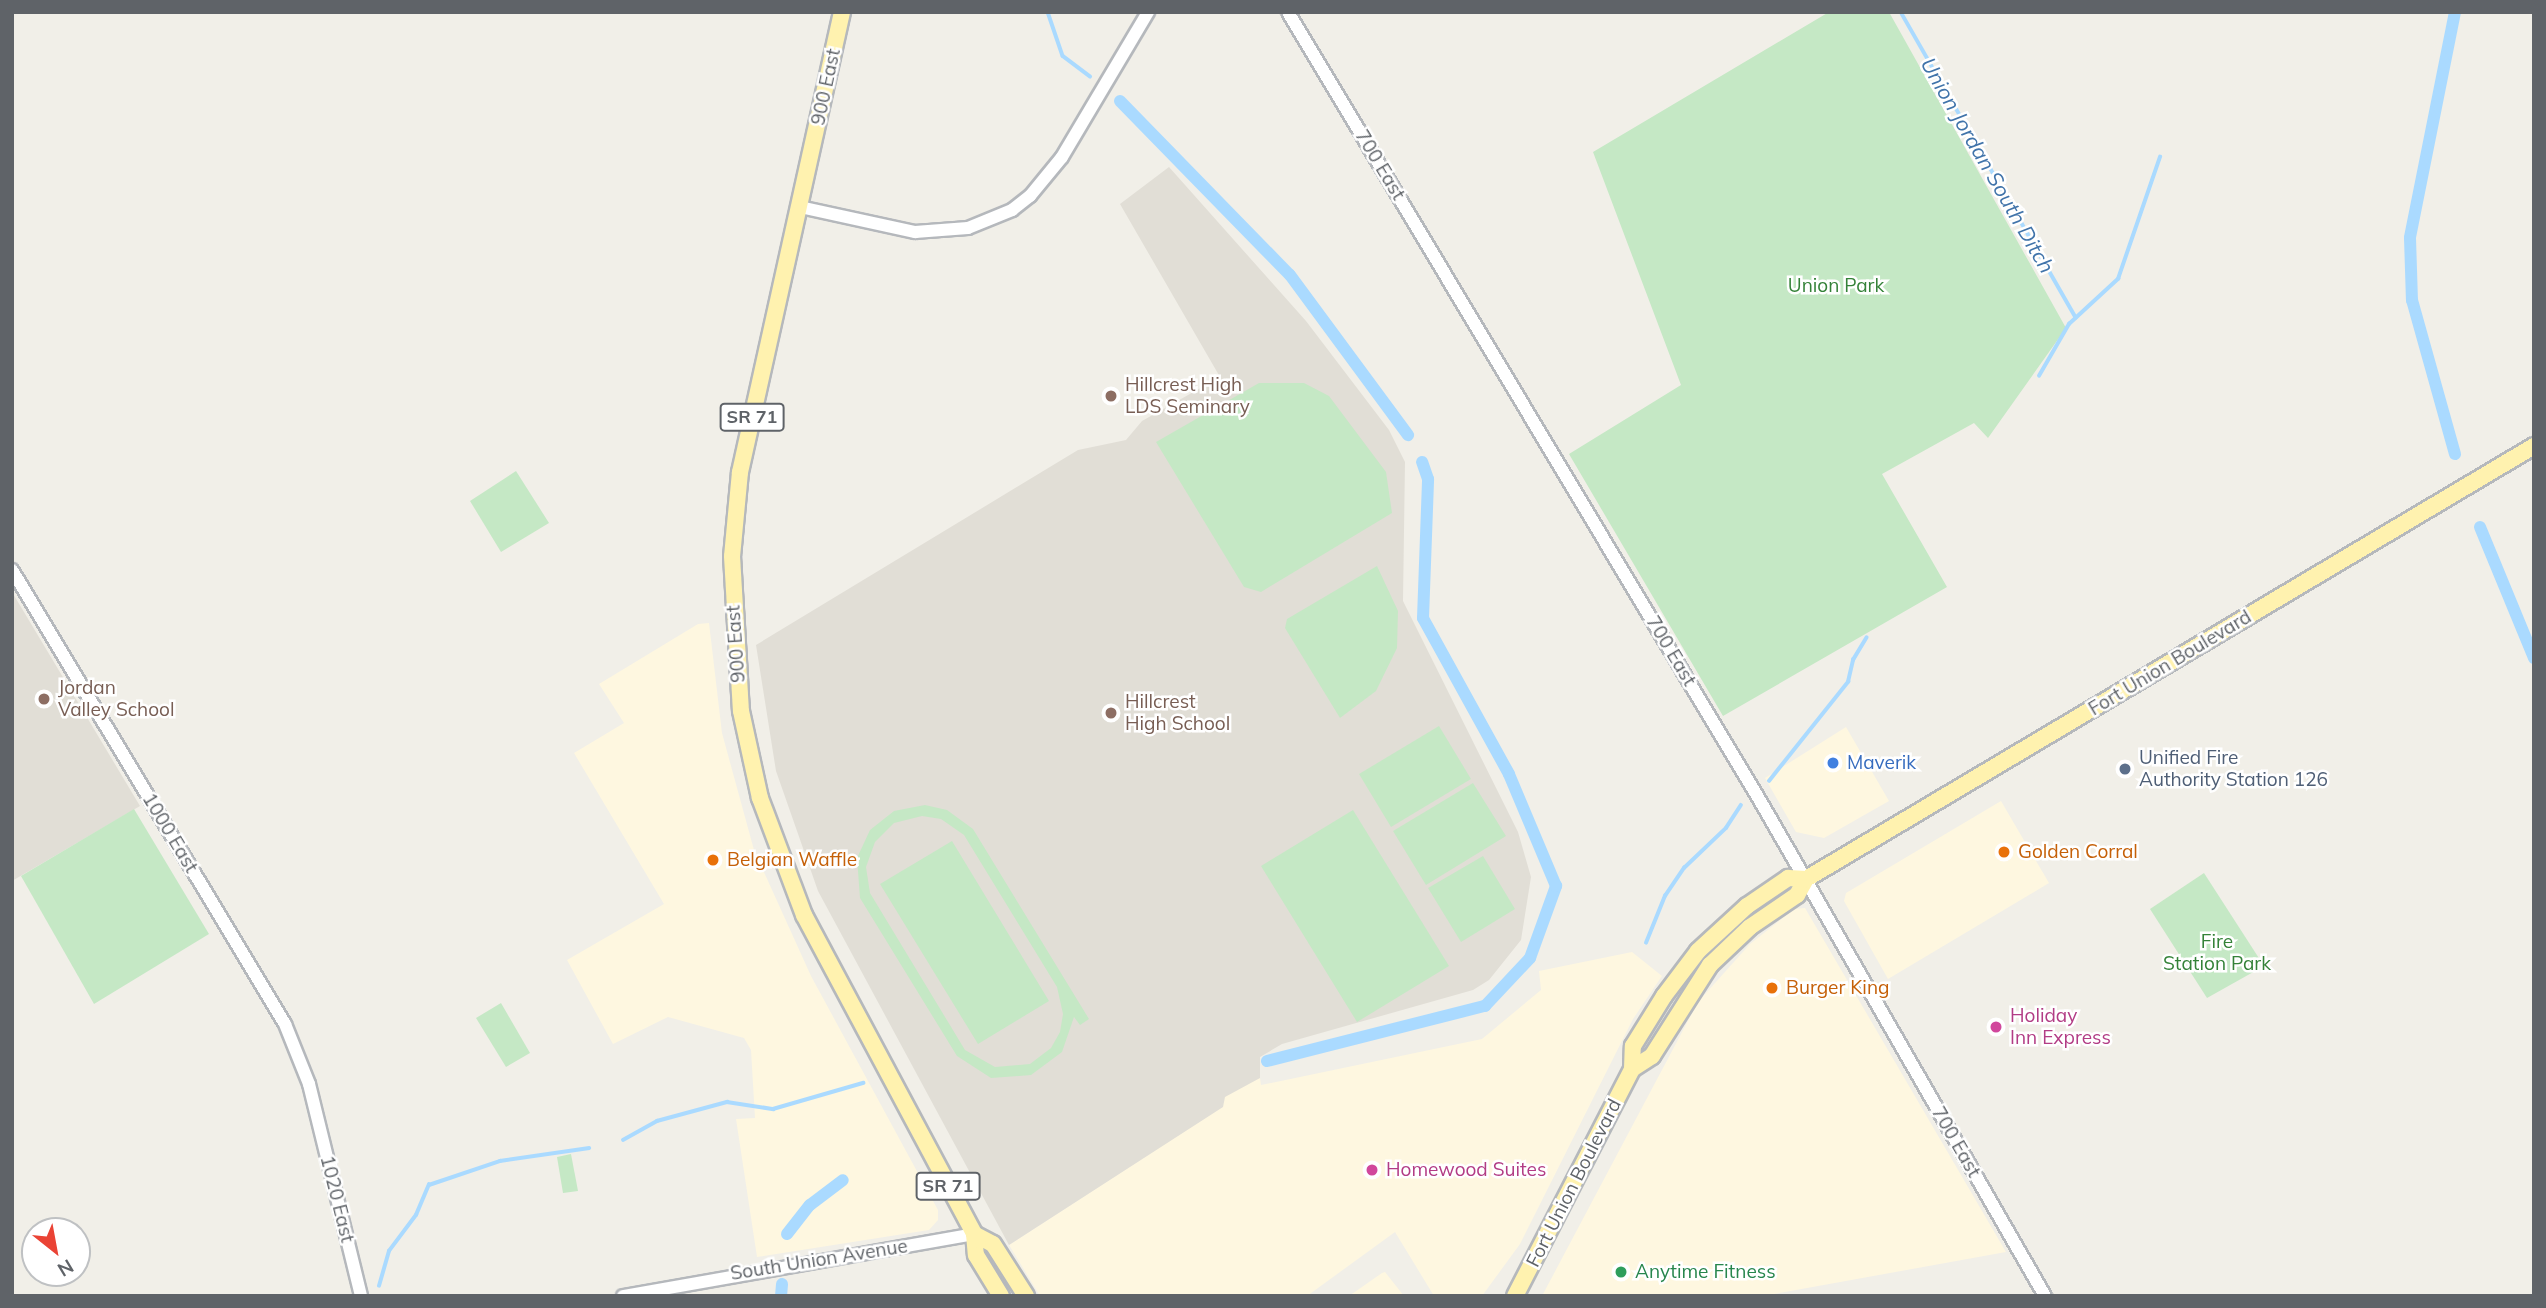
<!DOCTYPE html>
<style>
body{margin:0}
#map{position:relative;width:2546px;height:1308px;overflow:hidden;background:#f1efe8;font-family:Mulish,sans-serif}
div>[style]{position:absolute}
.commercial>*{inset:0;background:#fef7e0}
.education>*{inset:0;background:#e1ded6}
.green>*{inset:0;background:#c5e8c5}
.stream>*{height:3.5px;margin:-1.75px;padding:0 1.75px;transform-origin:1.75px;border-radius:1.75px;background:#aadaff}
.canal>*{height:12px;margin:-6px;padding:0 6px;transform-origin:6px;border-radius:6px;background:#aadaff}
.roads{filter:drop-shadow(2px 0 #b5b8bc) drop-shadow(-2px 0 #b5b8bc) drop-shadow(0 2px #b5b8bc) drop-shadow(0 -2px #b5b8bc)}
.tertiary>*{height:12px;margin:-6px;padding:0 6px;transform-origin:6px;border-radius:6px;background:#fff}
.primary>*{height:16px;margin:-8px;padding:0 8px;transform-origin:8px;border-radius:8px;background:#fff2af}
.dots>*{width:19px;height:19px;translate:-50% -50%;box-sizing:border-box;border:4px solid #fff;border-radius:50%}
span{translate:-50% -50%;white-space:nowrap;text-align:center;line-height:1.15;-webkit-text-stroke:5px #fff;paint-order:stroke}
.shield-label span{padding:2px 5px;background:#fff;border:2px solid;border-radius:5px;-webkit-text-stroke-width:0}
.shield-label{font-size:18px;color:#5f6368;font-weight:700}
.street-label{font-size:19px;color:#5f6368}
.park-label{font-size:19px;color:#348238}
.education-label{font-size:19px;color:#785e54}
.left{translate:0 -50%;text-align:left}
.service-label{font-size:19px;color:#4e5e75}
.shop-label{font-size:19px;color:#366cbe}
.food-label{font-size:19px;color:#c56008}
.hotel-label{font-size:19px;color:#b23c85}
.leisure-label{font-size:19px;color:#27864d}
.water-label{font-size:21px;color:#4174aa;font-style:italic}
.frame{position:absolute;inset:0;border:14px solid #5f6368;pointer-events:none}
.north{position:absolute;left:21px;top:1217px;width:70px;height:70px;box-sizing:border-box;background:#fff;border:2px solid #bfc1c3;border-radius:50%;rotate:149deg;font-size:19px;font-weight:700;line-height:28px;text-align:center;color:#5f6368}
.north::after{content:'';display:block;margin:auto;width:24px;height:32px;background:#ea4335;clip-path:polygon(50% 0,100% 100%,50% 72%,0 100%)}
</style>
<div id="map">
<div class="commercial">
<i style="clip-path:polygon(709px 623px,722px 733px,754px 850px,811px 976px,938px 1210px,938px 1220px,929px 1230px,757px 1257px,736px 1119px,755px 1118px,751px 1050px,744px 1038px,668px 1017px,613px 1044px,567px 960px,664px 904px,574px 753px,624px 723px,599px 684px,698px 624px)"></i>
<i style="clip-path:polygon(1846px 727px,1889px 801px,1824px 838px,1796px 832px,1765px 778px)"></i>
<i style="clip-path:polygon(2001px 801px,2049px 883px,1888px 979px,1844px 901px,1846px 893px)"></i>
<i style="clip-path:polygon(1805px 908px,2006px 1252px,1763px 1296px,1542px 1296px,1698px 1002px,1750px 944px,1794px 909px)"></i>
<i style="clip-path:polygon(1632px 952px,1662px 976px,1633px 1019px,1520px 1244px,1482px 1296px,1434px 1296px,1395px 1232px,1307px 1296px,1040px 1296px,1009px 1245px,1222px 1107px,1224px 1097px,1240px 1085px,1260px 1078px,1261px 1085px,1482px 1039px,1541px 990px,1539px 971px)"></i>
<i style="clip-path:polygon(1385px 1272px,1404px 1296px,1349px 1296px,1382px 1273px)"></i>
</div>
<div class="education">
<i style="clip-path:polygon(1169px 167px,1306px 321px,1389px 430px,1405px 462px,1403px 601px,1518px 832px,1531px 877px,1521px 940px,1489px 980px,1473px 990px,1282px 1044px,1260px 1057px,1260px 1078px,1225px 1097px,1223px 1107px,1009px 1245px,818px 891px,776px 771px,756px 645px,1078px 450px,1126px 440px,1142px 421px,1220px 377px,1120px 204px)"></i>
<i style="clip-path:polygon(12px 592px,140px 806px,12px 881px)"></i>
</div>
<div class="green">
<i style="clip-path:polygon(1829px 12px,1889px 12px,2066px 328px,1988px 438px,1974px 423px,1882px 474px,1947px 587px,1723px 716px,1569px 454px,1681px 385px,1593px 152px)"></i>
<i style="clip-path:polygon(1259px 383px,1304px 383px,1329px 396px,1386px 472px,1392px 513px,1261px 592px,1244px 587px,1156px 442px)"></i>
<i style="clip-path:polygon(516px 471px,549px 523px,501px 552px,470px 501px)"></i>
<i style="clip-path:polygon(1377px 566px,1398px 611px,1397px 648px,1376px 691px,1340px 718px,1285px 628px,1287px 619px)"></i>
<i style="clip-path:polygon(1439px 726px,1471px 779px,1391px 827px,1359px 774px)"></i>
<i style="clip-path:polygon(1473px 783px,1506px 836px,1426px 885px,1393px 831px)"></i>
<i style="clip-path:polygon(evenodd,925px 805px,947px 810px,973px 829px,1089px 1019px,1080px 1025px,1074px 1017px,1062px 1052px,1031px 1075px,991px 1078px,957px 1056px,860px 898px,857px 858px,870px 830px,894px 811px,925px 805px,922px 816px,941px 819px,964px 835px,1057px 987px,1063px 1014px,1060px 1032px,1051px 1048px,1030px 1064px,995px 1067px,965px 1050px,870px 893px,866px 867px,875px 842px,894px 823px,922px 816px)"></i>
<i style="clip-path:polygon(134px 809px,209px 934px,94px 1004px,21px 876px)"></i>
<i style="clip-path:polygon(1353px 810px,1449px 966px,1357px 1022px,1261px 866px)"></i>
<i style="clip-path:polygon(952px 841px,1049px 1001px,978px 1044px,880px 884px)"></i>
<i style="clip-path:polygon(1483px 856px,1515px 909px,1461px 942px,1428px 888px)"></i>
<i style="clip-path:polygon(2204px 873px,2264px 966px,2207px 998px,2150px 909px)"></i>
<i style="clip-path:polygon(501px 1003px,530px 1053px,506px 1067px,476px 1018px)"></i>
<i style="clip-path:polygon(571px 1154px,578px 1191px,563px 1193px,557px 1157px)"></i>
</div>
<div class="stream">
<i style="left:1048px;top:12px;width:46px;rotate:71.2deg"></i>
<i style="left:1063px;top:56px;width:34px;rotate:37deg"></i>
<i style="left:1901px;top:12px;width:352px;rotate:60.2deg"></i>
<i style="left:2039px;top:376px;width:60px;rotate:-60deg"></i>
<i style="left:2069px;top:324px;width:67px;rotate:-42.6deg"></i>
<i style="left:2118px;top:279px;width:129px;rotate:-71deg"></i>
<i style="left:1769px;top:781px;width:127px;rotate:-51.4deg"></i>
<i style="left:1848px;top:682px;width:23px;rotate:-77deg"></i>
<i style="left:1853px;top:660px;width:26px;rotate:-59deg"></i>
<i style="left:1646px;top:943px;width:51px;rotate:-68deg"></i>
<i style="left:1665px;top:896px;width:34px;rotate:-56deg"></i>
<i style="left:1684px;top:868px;width:58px;rotate:-43.6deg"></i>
<i style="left:1726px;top:828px;width:27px;rotate:-57deg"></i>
<i style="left:623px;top:1140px;width:39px;rotate:-29deg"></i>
<i style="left:657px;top:1121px;width:73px;rotate:-15.2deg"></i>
<i style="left:727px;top:1102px;width:47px;rotate:8.7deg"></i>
<i style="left:773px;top:1109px;width:94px;rotate:-16.1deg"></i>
<i style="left:379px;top:1286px;width:36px;rotate:-74deg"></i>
<i style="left:389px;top:1251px;width:45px;rotate:-53.1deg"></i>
<i style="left:416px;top:1215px;width:33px;rotate:-67deg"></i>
<i style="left:429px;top:1185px;width:75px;rotate:-18.7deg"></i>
<i style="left:500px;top:1161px;width:90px;rotate:-8.3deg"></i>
</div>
<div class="canal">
<i style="left:2455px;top:12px;width:230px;rotate:101.3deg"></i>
<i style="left:2410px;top:238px;width:62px;rotate:88.2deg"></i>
<i style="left:2412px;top:300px;width:160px;rotate:74.4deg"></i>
<i style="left:1120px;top:101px;width:243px;rotate:45.7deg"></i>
<i style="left:1290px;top:275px;width:199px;rotate:53.6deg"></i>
<i style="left:2480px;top:527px;width:142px;rotate:67.6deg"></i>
<i style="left:1267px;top:1061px;width:225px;rotate:-14.2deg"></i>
<i style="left:1485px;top:1006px;width:66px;rotate:-46.8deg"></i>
<i style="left:1530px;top:958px;width:77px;rotate:-70.1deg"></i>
<i style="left:1556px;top:886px;width:121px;rotate:-112.8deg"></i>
<i style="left:1509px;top:774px;width:178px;rotate:-118.9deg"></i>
<i style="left:1423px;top:618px;width:139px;rotate:-87.9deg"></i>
<i style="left:1428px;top:479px;width:18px;rotate:-109deg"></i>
<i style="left:787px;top:1234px;width:37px;rotate:-52deg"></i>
<i style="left:810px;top:1205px;width:41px;rotate:-37.1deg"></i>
<i style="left:781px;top:1296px;width:12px;rotate:-85deg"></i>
</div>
<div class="roads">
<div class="tertiary">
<i style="left:1288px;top:12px;width:923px;rotate:59.1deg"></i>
<i style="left:1762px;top:804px;width:568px;rotate:60.09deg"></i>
<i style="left:800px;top:207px;width:118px;rotate:12.3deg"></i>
<i style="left:915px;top:232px;width:53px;rotate:-4.3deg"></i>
<i style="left:968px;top:228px;width:48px;rotate:-22.2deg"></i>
<i style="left:1012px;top:210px;width:23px;rotate:-38deg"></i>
<i style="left:1030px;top:196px;width:50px;rotate:-50.6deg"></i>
<i style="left:1062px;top:157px;width:169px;rotate:-59.3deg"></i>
<i style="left:12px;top:570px;width:530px;rotate:58.98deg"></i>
<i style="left:285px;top:1024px;width:65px;rotate:68.2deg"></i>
<i style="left:309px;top:1084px;width:218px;rotate:76.2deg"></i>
<i style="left:623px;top:1296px;width:356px;rotate:-10deg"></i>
</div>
<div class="primary">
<i style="left:842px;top:12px;width:471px;rotate:102.5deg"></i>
<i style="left:740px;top:472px;width:84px;rotate:95.4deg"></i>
<i style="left:732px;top:556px;width:155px;rotate:86.7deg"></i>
<i style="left:741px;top:711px;width:89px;rotate:77.7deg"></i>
<i style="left:760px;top:798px;width:125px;rotate:69.4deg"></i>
<i style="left:804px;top:915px;width:361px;rotate:61.9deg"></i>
<i style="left:974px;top:1234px;width:21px;rotate:85deg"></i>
<i style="left:976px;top:1255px;width:48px;rotate:58.6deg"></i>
<i style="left:1632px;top:1069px;width:24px;rotate:-33deg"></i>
<i style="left:1652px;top:1056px;width:108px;rotate:-57.5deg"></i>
<i style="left:1710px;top:965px;width:55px;rotate:-43.5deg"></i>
<i style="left:1750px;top:927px;width:57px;rotate:-34.2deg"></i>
<i style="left:1797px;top:895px;width:18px;rotate:-61deg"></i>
<i style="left:1806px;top:879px;width:847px;rotate:-30.74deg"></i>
<i style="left:974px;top:1234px;width:21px;rotate:28deg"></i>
<i style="left:993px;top:1244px;width:62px;rotate:57.6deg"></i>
<i style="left:1515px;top:1296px;width:255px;rotate:-62.7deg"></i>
<i style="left:1632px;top:1069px;width:23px;rotate:-88deg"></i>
<i style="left:1633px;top:1046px;width:59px;rotate:-58.2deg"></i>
<i style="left:1664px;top:996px;width:56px;rotate:-52.9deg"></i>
<i style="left:1698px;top:951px;width:67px;rotate:-42.6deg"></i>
<i style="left:1747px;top:906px;width:50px;rotate:-34.3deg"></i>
<i style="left:1788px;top:878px;width:18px;rotate:3deg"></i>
</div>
</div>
<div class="dots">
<i style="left:1111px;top:396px;background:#8d6e63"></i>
<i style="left:44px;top:699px;background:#8d6e63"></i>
<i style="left:1111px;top:713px;background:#8d6e63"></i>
<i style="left:1833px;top:763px;background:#3f7fe0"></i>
<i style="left:2125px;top:769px;background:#5c6f8a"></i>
<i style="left:2004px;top:852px;background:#e8710a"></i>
<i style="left:713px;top:860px;background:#e8710a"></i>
<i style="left:1772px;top:988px;background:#e8710a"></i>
<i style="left:1996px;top:1027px;background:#d1479c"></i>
<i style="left:1372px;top:1170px;background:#d1479c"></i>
<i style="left:1621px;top:1272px;background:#2e9e5b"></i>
</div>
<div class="shield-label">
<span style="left:752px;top:417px">SR 71</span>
<span style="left:948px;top:1186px">SR 71</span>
</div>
<div class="street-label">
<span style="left:826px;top:87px;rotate:-78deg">900 East</span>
<span style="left:1380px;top:165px;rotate:59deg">700 East</span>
<span style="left:736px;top:644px;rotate:-94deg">900 East</span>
<span style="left:1671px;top:651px;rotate:59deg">700 East</span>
<span style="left:2170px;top:663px;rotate:-31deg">Fort Union Boulevard</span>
<span style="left:170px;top:833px;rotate:59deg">1000 East</span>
<span style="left:1956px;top:1142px;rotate:60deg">700 East</span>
<span style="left:1574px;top:1183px;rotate:-63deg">Fort Union Boulevard</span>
<span style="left:337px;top:1199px;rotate:76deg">1020 East</span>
<span style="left:819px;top:1260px;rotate:-9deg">South Union Avenue</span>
</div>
<div class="park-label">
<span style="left:1836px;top:286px">Union Park</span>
<span style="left:2217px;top:953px">Fire<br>Station Park</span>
</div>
<div class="education-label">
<span class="left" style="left:1125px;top:396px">Hillcrest High<br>LDS Seminary</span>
<span class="left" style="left:58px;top:699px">Jordan<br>Valley School</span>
<span class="left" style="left:1125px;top:713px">Hillcrest<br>High School</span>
</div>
<div class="service-label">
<span class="left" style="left:2139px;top:769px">Unified Fire<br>Authority Station 126</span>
</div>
<div class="shop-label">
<span class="left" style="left:1847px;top:763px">Maverik</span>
</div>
<div class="food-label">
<span class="left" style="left:2018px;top:852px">Golden Corral</span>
<span class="left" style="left:727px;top:860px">Belgian Waffle</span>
<span class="left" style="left:1786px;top:988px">Burger King</span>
</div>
<div class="hotel-label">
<span class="left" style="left:2010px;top:1027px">Holiday<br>Inn Express</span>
<span class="left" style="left:1386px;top:1170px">Homewood Suites</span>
</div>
<div class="leisure-label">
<span class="left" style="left:1635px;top:1272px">Anytime Fitness</span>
</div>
<div class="water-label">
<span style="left:1988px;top:165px;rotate:60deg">Union Jordan South Ditch</span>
</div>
<div class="frame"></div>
<div class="north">N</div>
</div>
